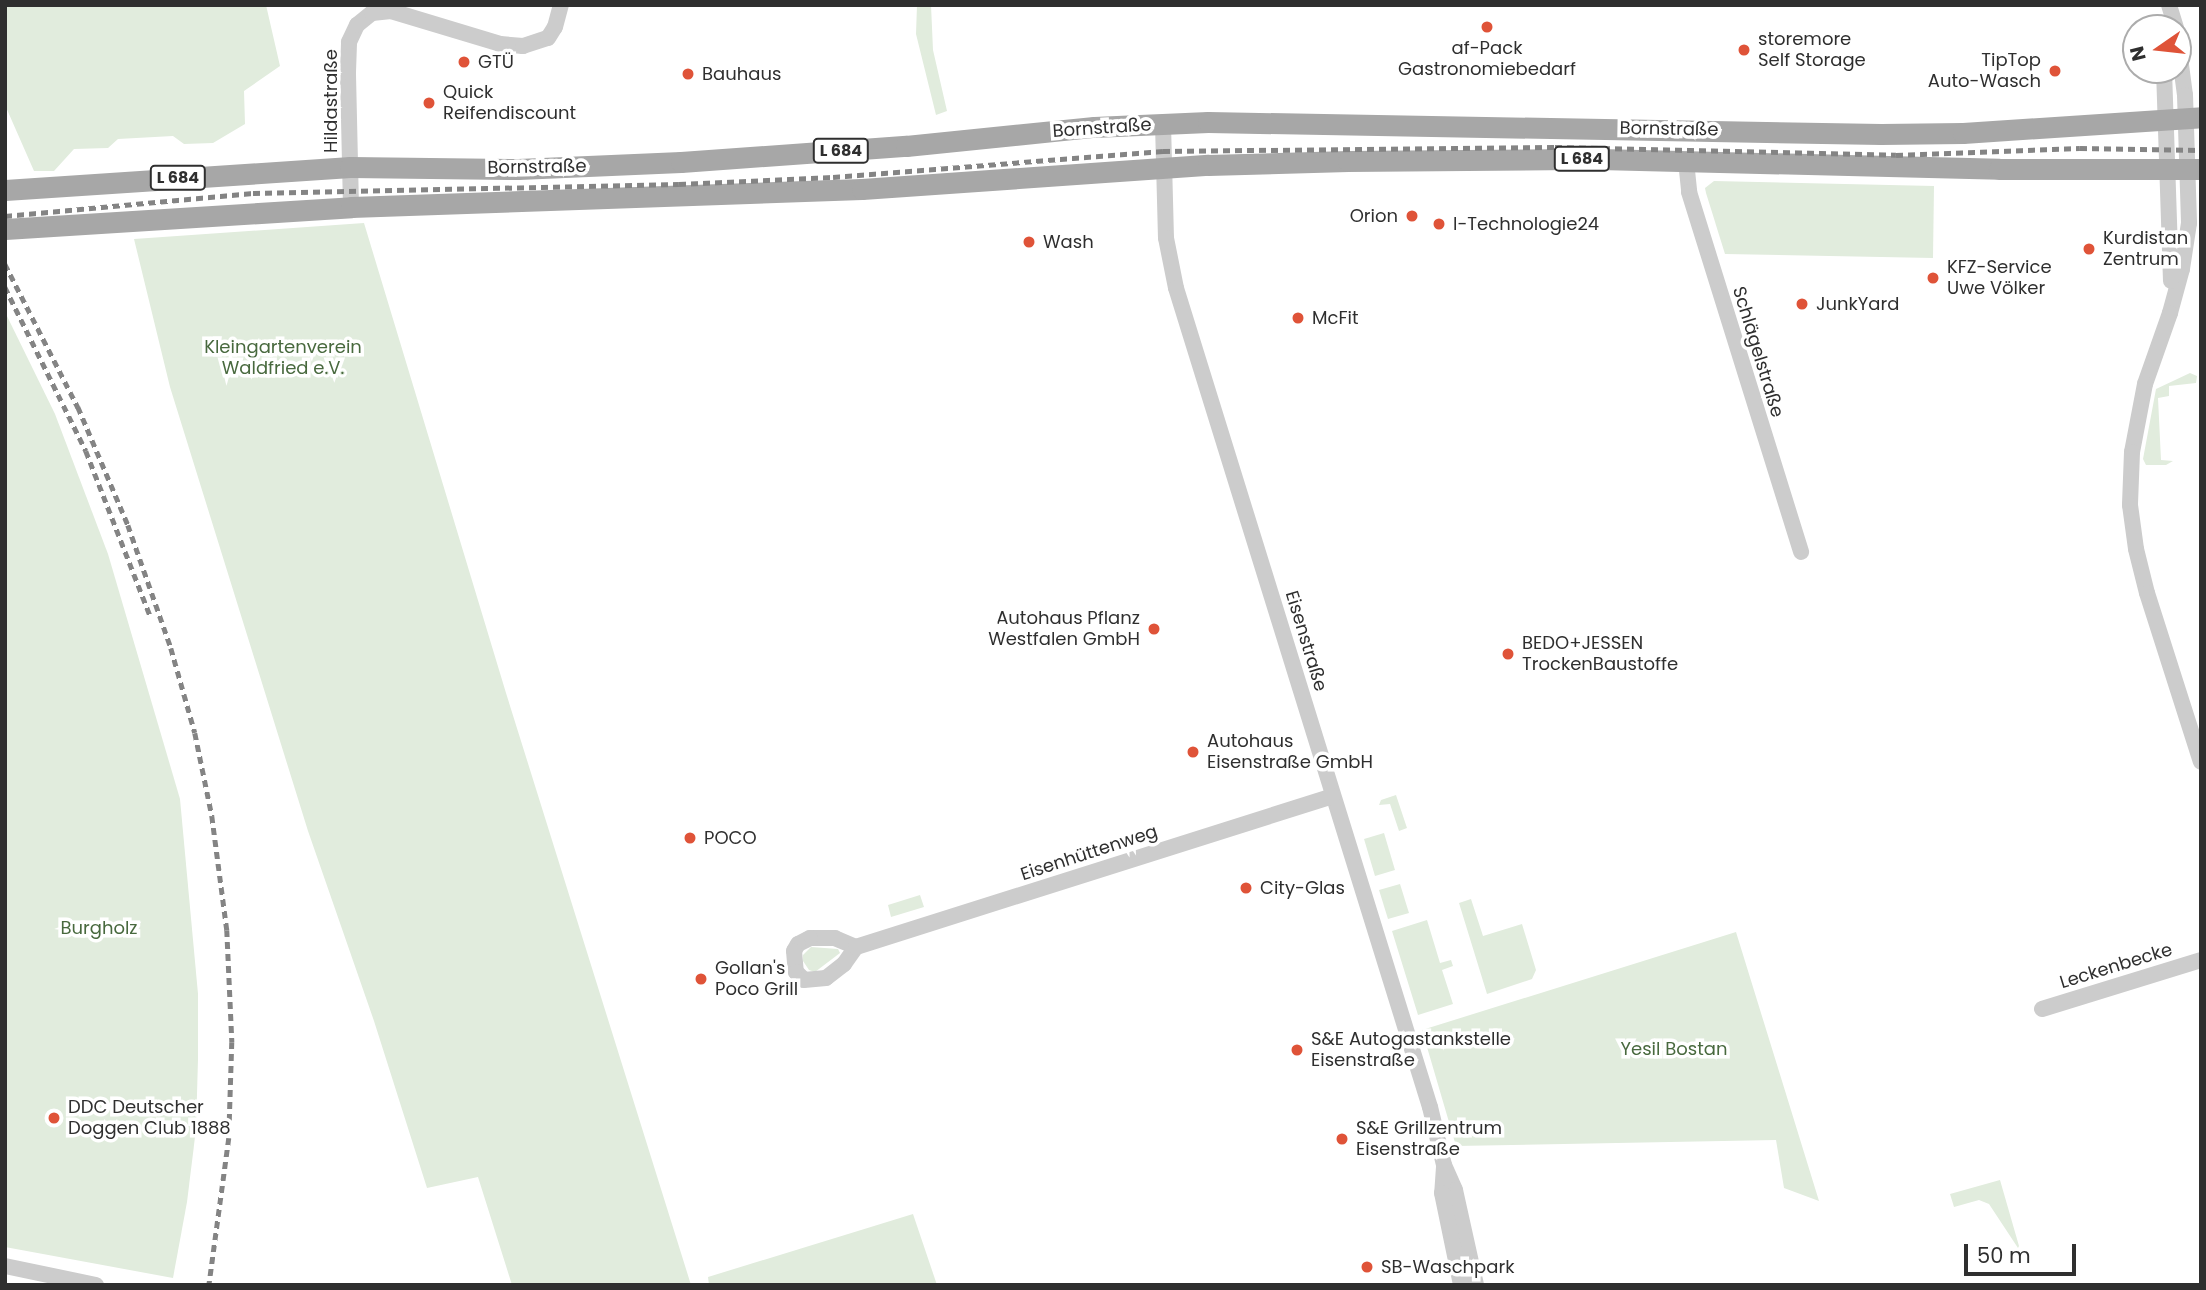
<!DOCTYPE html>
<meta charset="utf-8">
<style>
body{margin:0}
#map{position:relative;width:2206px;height:1290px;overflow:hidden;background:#fff;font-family:Poppins,sans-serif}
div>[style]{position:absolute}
.green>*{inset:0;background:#e1ecdd}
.minor>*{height:16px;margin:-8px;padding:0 8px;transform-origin:8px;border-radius:8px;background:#ccc}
.major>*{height:21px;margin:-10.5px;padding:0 10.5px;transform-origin:10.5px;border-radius:10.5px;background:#a7a7a7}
.rail>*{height:4.5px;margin-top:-2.25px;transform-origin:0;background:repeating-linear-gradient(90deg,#848484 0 7px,transparent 0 12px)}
.dots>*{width:19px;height:19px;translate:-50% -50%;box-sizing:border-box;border:4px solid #fff;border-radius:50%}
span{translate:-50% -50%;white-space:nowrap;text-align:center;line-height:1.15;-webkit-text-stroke:7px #fff;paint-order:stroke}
.shield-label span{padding:2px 5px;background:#fff;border:2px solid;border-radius:5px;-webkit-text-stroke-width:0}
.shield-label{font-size:16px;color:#2f2f2f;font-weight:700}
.poi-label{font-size:18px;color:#2f2f2f}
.left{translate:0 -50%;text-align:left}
.right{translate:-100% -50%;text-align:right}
.street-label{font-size:18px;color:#2f2f2f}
.park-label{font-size:18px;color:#48693e}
.frame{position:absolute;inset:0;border:7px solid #2f2f2f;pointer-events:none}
.north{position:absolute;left:2122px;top:14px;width:70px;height:70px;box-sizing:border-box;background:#fff;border:2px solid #acacac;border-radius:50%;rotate:256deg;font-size:19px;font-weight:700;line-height:28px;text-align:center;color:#2f2f2f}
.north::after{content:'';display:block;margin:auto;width:24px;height:32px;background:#df5338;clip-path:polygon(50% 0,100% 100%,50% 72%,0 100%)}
.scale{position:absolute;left:1964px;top:1244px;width:112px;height:32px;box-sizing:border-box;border:4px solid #2f2f2f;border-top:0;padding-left:9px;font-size:21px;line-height:24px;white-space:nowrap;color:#2f2f2f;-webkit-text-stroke:5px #fff;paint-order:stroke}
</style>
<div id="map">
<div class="green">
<i style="clip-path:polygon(5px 5px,266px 5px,280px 66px,244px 91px,245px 124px,213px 143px,184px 144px,173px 136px,118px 139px,108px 148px,74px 149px,54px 171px,34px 171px,5px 105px)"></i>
<i style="clip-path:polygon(917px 5px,931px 5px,933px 50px,947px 111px,936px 115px,916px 34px)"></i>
<i style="clip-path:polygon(1714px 181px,1934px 186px,1933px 258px,1725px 254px,1706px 193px,1705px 188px)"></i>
<i style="clip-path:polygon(364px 223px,506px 693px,691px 1285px,512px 1285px,478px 1177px,427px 1188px,374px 1021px,308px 831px,211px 519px,170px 387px,134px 239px)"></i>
<i style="clip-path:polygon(5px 312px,55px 414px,108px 554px,180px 799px,198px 994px,198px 1059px,196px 1129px,187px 1202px,173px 1278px,5px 1247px)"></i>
<i style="clip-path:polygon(2190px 373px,2197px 376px,2196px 383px,2169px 386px,2169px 396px,2158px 398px,2161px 460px,2173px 461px,2166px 465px,2146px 465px,2143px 459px,2156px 389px)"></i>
<i style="clip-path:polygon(1396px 795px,1407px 828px,1399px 831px,1390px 804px,1379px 805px,1381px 800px)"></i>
<i style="clip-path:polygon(1384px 833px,1395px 870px,1375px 876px,1364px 839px)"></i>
<i style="clip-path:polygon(1400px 884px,1409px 913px,1388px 919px,1379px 890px)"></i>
<i style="clip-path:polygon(920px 895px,924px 907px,891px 917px,888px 905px)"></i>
<i style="clip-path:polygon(1471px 899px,1483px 936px,1522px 924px,1536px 970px,1532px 979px,1487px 994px,1459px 903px)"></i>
<i style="clip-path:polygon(1427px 920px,1440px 963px,1451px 960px,1453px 966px,1442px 970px,1453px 1004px,1418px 1015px,1392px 931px)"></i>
<i style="clip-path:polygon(1736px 932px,1819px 1201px,1784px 1188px,1776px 1140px,1456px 1146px,1422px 1030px)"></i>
<i style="clip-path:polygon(811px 947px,838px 949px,840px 953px,815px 972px,809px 970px,803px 961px,803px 955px)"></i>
<i style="clip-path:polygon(2000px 1180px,2019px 1246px,2018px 1248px,1989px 1204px,1979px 1200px,1954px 1207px,1950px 1194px)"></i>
<i style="clip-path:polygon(913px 1214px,937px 1285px,709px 1285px,708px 1277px)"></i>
</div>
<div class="minor">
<i style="left:2169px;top:5px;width:24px;rotate:73deg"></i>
<i style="left:2178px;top:42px;width:53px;rotate:82.5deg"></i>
<i style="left:2185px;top:95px;width:128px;rotate:88.2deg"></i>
<i style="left:2189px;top:223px;width:47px;rotate:98.7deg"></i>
<i style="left:2182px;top:269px;width:46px;rotate:105.3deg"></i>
<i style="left:2170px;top:313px;width:75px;rotate:109.4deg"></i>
<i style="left:2145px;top:384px;width:69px;rotate:100.8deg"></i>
<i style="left:2132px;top:452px;width:53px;rotate:92.2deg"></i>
<i style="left:2130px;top:505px;width:44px;rotate:82.2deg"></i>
<i style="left:2136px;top:549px;width:45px;rotate:76deg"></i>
<i style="left:2147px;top:593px;width:177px;rotate:72.3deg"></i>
<i style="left:2164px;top:70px;width:211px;rotate:88.1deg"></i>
<i style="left:1163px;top:124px;width:114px;rotate:88.5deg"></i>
<i style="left:1166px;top:238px;width:51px;rotate:78.7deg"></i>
<i style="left:1176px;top:288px;width:857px;rotate:72.77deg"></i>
<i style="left:1430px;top:1107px;width:60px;rotate:76.4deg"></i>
<i style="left:1444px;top:1165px;width:27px;rotate:66deg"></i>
<i style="left:1455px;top:1190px;width:97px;rotate:77.5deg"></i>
<i style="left:1686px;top:161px;width:31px;rotate:84deg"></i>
<i style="left:1689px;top:192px;width:377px;rotate:72.7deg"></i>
<i style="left:351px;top:207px;width:135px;rotate:-91.3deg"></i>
<i style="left:348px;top:72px;width:30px;rotate:-88deg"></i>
<i style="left:349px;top:42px;width:19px;rotate:-65deg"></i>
<i style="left:357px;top:25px;width:19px;rotate:-39deg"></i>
<i style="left:372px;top:13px;width:19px;rotate:-6deg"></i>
<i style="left:391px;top:11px;width:114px;rotate:16.8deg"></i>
<i style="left:500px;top:44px;width:23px;rotate:5deg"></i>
<i style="left:523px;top:46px;width:26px;rotate:-18deg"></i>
<i style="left:548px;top:38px;width:13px;rotate:-58deg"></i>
<i style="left:555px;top:27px;width:23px;rotate:-75deg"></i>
<i style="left:856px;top:947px;width:23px;rotate:-157deg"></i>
<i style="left:835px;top:938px;width:25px;rotate:180deg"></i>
<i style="left:810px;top:938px;width:13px;rotate:153deg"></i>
<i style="left:798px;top:944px;width:8px;rotate:120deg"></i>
<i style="left:794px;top:951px;width:21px;rotate:85deg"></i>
<i style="left:796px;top:972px;width:11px;rotate:45deg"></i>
<i style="left:804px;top:980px;width:22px;rotate:-5deg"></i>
<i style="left:826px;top:978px;width:23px;rotate:-38deg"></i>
<i style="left:844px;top:964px;width:21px;rotate:-55deg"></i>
<i style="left:856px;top:947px;width:500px;rotate:-17.57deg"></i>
<i style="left:2042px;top:1009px;width:166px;rotate:-17.1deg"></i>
<i style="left:1444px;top:1167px;width:26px;rotate:94deg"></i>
<i style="left:1442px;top:1193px;width:94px;rotate:78.3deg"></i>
<i style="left:5px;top:1266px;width:93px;rotate:11.8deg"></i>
</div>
<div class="major">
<i style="left:5px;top:190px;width:346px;rotate:-3.8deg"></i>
<i style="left:350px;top:167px;width:168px;rotate:0.7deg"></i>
<i style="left:518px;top:169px;width:163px;rotate:-2.5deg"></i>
<i style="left:681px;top:162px;width:226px;rotate:-4.1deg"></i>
<i style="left:906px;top:146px;width:189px;rotate:-5.8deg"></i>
<i style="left:1094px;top:127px;width:114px;rotate:-2.5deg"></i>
<i style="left:1208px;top:122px;width:673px;rotate:1.02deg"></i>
<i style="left:1881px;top:134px;width:82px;rotate:-0.7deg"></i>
<i style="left:1963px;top:133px;width:239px;rotate:-3.8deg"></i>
<i style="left:5px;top:229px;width:347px;rotate:-3.6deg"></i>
<i style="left:351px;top:207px;width:511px;rotate:-2.02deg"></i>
<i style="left:862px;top:189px;width:347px;rotate:-4deg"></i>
<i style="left:1208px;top:165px;width:140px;rotate:-1.6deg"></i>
<i style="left:1348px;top:161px;width:251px;rotate:-0.5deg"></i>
<i style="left:1599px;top:159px;width:400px;rotate:1.4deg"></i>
<i style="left:1999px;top:169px;width:202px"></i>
</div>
<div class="rail">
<i style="left:5px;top:216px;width:249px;rotate:-5.3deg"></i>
<i style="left:253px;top:193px;width:426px;rotate:-1.2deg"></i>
<i style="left:679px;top:184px;width:154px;rotate:-2.6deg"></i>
<i style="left:833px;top:177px;width:331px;rotate:-4.5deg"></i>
<i style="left:1163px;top:151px;width:392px;rotate:-0.6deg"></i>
<i style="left:1555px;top:147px;width:341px;rotate:1.3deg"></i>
<i style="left:1896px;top:155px;width:184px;rotate:-2.2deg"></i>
<i style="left:2080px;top:148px;width:121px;rotate:0.9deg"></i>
<i style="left:5px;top:264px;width:161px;rotate:63deg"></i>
<i style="left:78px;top:407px;width:128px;rotate:67deg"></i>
<i style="left:128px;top:525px;width:130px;rotate:70.7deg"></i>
<i style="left:171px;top:648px;width:88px;rotate:74.2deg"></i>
<i style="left:195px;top:733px;width:85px;rotate:78.4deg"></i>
<i style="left:212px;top:816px;width:115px;rotate:82.5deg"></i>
<i style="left:227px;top:930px;width:112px;rotate:87.4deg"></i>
<i style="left:232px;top:1042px;width:96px;rotate:91.8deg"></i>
<i style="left:229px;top:1138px;width:148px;rotate:97.7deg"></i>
<i style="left:5px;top:287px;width:183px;rotate:63.7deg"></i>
<i style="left:86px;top:451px;width:176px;rotate:68.7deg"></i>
</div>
<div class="dots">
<i style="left:1487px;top:27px;background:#df5338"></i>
<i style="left:1744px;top:50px;background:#df5338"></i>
<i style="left:464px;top:62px;background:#df5338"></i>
<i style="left:2055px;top:71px;background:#df5338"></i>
<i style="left:688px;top:74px;background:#df5338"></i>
<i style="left:429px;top:103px;background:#df5338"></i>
<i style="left:1412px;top:216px;background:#df5338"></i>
<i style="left:1439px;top:224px;background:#df5338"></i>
<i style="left:1029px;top:242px;background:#df5338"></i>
<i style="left:2089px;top:249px;background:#df5338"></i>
<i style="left:1933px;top:278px;background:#df5338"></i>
<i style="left:1802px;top:304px;background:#df5338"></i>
<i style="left:1298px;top:318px;background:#df5338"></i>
<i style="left:1154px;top:629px;background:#df5338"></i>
<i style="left:1508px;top:654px;background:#df5338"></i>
<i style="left:1193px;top:752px;background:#df5338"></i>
<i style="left:690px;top:838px;background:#df5338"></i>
<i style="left:1246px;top:888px;background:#df5338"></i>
<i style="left:701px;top:979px;background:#df5338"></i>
<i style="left:1297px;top:1050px;background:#df5338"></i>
<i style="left:54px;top:1118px;background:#df5338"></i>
<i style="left:1342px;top:1139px;background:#df5338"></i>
<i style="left:1367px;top:1267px;background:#df5338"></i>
</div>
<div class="shield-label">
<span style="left:841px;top:151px">L 684</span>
<span style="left:1582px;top:159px">L 684</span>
<span style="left:178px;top:178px">L 684</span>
</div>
<div class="poi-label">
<span class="left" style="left:1758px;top:50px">storemore<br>Self Storage</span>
<span style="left:1487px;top:59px">af-Pack<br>Gastronomiebedarf</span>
<span class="right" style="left:2041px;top:71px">TipTop<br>Auto-Wasch</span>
<span class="left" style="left:478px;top:62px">GTÜ</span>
<span class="left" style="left:702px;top:74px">Bauhaus</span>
<span class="left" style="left:443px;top:103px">Quick<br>Reifendiscount</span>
<span class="right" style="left:1398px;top:216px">Orion</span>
<span class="left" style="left:1453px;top:224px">I-Technologie24</span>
<span class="left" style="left:2103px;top:249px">Kurdistan<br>Zentrum</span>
<span class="left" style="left:1043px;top:242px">Wash</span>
<span class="left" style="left:1947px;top:278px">KFZ-Service<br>Uwe Völker</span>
<span class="left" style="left:1816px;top:304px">JunkYard</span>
<span class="left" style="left:1312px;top:318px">McFit</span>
<span class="right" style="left:1140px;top:629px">Autohaus Pflanz<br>Westfalen GmbH</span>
<span class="left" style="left:1522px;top:654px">BEDO+JESSEN<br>TrockenBaustoffe</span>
<span class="left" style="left:1207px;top:752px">Autohaus<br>Eisenstraße GmbH</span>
<span class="left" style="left:704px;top:838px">POCO</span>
<span class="left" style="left:1260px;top:888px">City-Glas</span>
<span class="left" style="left:715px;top:979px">Gollan's<br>Poco Grill</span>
<span class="left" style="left:1311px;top:1050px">S&amp;E Autogastankstelle<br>Eisenstraße</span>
<span class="left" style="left:68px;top:1118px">DDC Deutscher<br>Doggen Club 1888</span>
<span class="left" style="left:1356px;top:1139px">S&amp;E Grillzentrum<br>Eisenstraße</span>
<span class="left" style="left:1381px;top:1267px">SB-Waschpark</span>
</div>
<div class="street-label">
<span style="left:331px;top:101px;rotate:-90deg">Hildastraße</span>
<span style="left:1102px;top:128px;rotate:-4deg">Bornstraße</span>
<span style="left:1669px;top:129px;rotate:1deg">Bornstraße</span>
<span style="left:537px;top:167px;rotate:-1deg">Bornstraße</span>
<span style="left:1758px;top:352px;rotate:73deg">Schlägelstraße</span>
<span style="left:1306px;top:641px;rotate:73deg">Eisenstraße</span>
<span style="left:1089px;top:853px;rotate:-18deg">Eisenhüttenweg</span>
<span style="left:2116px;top:966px;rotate:-17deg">Leckenbecke</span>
</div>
<div class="park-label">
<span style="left:283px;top:358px">Kleingartenverein<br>Waldfried e.V.</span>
<span style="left:99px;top:928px">Burgholz</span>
<span style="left:1674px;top:1049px">Yesil Bostan</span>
</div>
<div class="frame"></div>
<div class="north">N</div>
<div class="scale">50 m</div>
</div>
